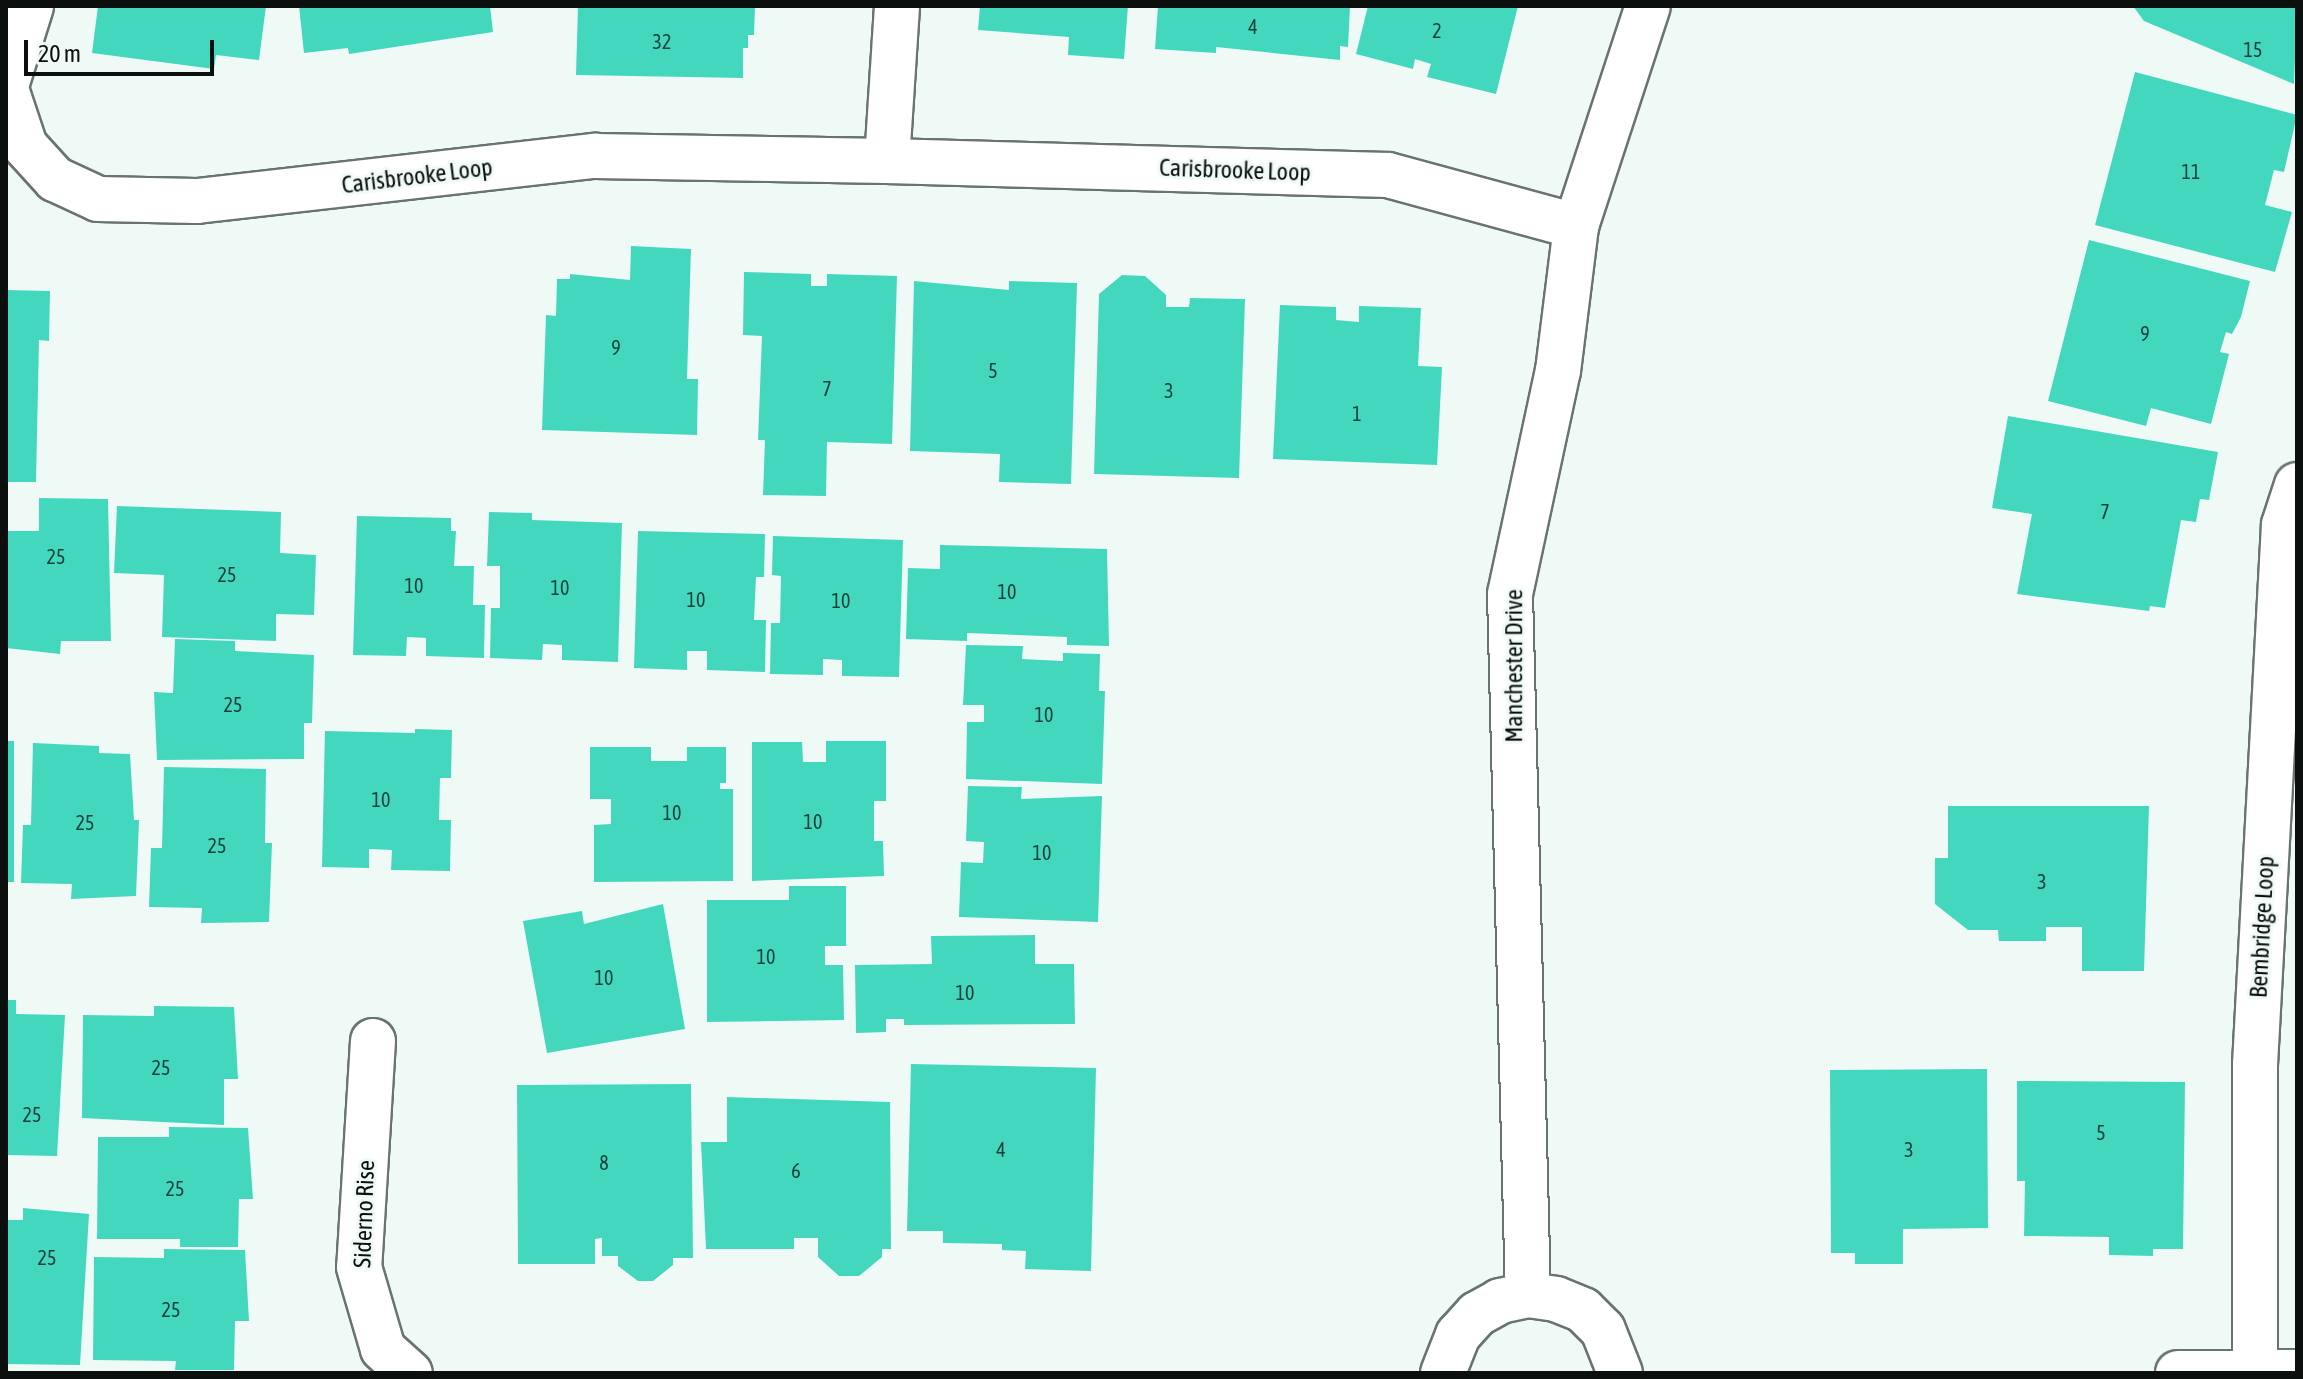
<!DOCTYPE html>
<style>
body{margin:0}
#map{position:relative;width:2303px;height:1379px;overflow:hidden;background:#effaf7;font-family:"Asap Condensed",sans-serif}
div>[style]{position:absolute}
.building>*{inset:0;background:#43d8be}
.roads{filter:drop-shadow(2px 0 #697371) drop-shadow(-2px 0 #697371) drop-shadow(0 2px #697371) drop-shadow(0 -2px #697371)}
.street>*{height:44px;margin:-22px;padding:0 22px;transform-origin:22px;border-radius:22px;background:#fff}
span{translate:-50% -50%;white-space:nowrap;text-align:center;line-height:1.15;-webkit-text-stroke:6px #effaf7;paint-order:stroke}
.number-label{font-size:20px;color:#19413a}
.number-label span{-webkit-text-stroke-width:0}
.street-label{font-size:24px;color:#0b0f0e}
.frame{position:absolute;inset:0;border:8px solid #0b0f0e;pointer-events:none}
.scale{position:absolute;left:24px;top:40px;width:190px;height:36px;box-sizing:border-box;border:4px solid #0b0f0e;border-top:0;padding-left:10px;font-size:24px;line-height:28px;white-space:nowrap;color:#0b0f0e;-webkit-text-stroke:6px #effaf7;paint-order:stroke}
</style>
<div id="map">
<div class="building">
<i style="clip-path:polygon(98px 6px,266px 6px,259px 60px,216px 55px,214px 69px,92px 53px)"></i>
<i style="clip-path:polygon(299px 6px,490px 6px,493px 32px,349px 54px,348px 48px,304px 53px)"></i>
<i style="clip-path:polygon(578px 6px,755px 6px,754px 35px,748px 35px,748px 48px,743px 48px,743px 78px,576px 75px)"></i>
<i style="clip-path:polygon(980px 6px,1128px 6px,1124px 59px,1068px 55px,1069px 37px,978px 30px)"></i>
<i style="clip-path:polygon(1158px 6px,1350px 6px,1348px 47px,1340px 46px,1340px 60px,1216px 47px,1216px 53px,1155px 49px)"></i>
<i style="clip-path:polygon(1368px 6px,1518px 6px,1496px 94px,1427px 77px,1431px 64px,1415px 59px,1413px 69px,1356px 54px)"></i>
<i style="clip-path:polygon(2133px 6px,2297px 6px,2294px 84px,2144px 21px)"></i>
<i style="clip-path:polygon(2135px 72px,2297px 115px,2284px 172px,2274px 170px,2265px 205px,2292px 212px,2275px 272px,2095px 225px)"></i>
<i style="clip-path:polygon(2089px 240px,2250px 281px,2241px 317px,2232px 334px,2226px 332px,2220px 352px,2229px 354px,2211px 424px,2151px 408px,2146px 426px,2048px 401px)"></i>
<i style="clip-path:polygon(631px 246px,691px 249px,687px 379px,698px 379px,697px 435px,542px 430px,546px 315px,556px 316px,557px 279px,570px 279px,570px 274px,630px 280px)"></i>
<i style="clip-path:polygon(744px 272px,811px 274px,811px 286px,827px 286px,827px 274px,897px 276px,892px 444px,827px 442px,826px 496px,763px 495px,765px 440px,758px 440px,762px 336px,743px 335px)"></i>
<i style="clip-path:polygon(1122px 275px,1145px 276px,1166px 295px,1166px 307px,1189px 307px,1190px 298px,1245px 299px,1239px 478px,1094px 474px,1099px 294px)"></i>
<i style="clip-path:polygon(914px 281px,1009px 290px,1009px 281px,1077px 283px,1071px 484px,999px 482px,1000px 454px,910px 451px)"></i>
<i style="clip-path:polygon(6px 290px,50px 291px,49px 341px,39px 340px,36px 482px,6px 482px)"></i>
<i style="clip-path:polygon(1280px 305px,1336px 307px,1336px 320px,1359px 322px,1359px 306px,1421px 308px,1418px 366px,1442px 367px,1437px 465px,1273px 459px)"></i>
<i style="clip-path:polygon(2008px 416px,2218px 452px,2209px 500px,2200px 499px,2196px 522px,2181px 520px,2165px 608px,2150px 606px,2149px 611px,2017px 594px,2032px 514px,1992px 508px)"></i>
<i style="clip-path:polygon(39px 498px,108px 499px,111px 641px,61px 641px,60px 654px,6px 648px,6px 531px,39px 531px)"></i>
<i style="clip-path:polygon(117px 506px,281px 512px,280px 553px,316px 555px,314px 615px,276px 614px,276px 641px,162px 637px,164px 575px,114px 573px)"></i>
<i style="clip-path:polygon(489px 512px,532px 513px,532px 520px,622px 523px,618px 662px,562px 660px,562px 645px,543px 644px,542px 660px,490px 658px,491px 608px,500px 608px,500px 566px,487px 566px)"></i>
<i style="clip-path:polygon(357px 516px,451px 518px,451px 531px,456px 531px,454px 566px,474px 566px,473px 605px,485px 605px,484px 658px,426px 656px,426px 638px,407px 637px,406px 656px,353px 655px)"></i>
<i style="clip-path:polygon(638px 531px,765px 534px,764px 577px,756px 577px,754px 620px,766px 620px,765px 672px,707px 670px,707px 651px,687px 651px,687px 670px,634px 668px)"></i>
<i style="clip-path:polygon(773px 536px,903px 540px,899px 677px,842px 676px,842px 660px,823px 659px,823px 675px,770px 674px,771px 623px,780px 623px,781px 576px,772px 575px)"></i>
<i style="clip-path:polygon(940px 545px,1107px 549px,1109px 646px,1067px 645px,1067px 637px,967px 633px,967px 641px,906px 639px,908px 568px,940px 569px)"></i>
<i style="clip-path:polygon(175px 639px,235px 641px,235px 651px,314px 655px,312px 723px,304px 723px,304px 759px,157px 760px,154px 692px,173px 693px)"></i>
<i style="clip-path:polygon(966px 645px,1023px 646px,1022px 659px,1063px 661px,1063px 653px,1100px 654px,1099px 691px,1105px 691px,1102px 784px,966px 779px,967px 722px,984px 722px,984px 705px,963px 705px)"></i>
<i style="clip-path:polygon(415px 729px,452px 730px,451px 778px,440px 778px,439px 820px,451px 820px,450px 871px,391px 870px,392px 850px,369px 849px,369px 868px,322px 867px,325px 731px,415px 733px)"></i>
<i style="clip-path:polygon(6px 741px,14px 741px,14px 882px,6px 882px)"></i>
<i style="clip-path:polygon(826px 741px,886px 741px,886px 801px,874px 801px,874px 841px,883px 841px,884px 876px,752px 881px,752px 742px,802px 742px,803px 762px,826px 762px)"></i>
<i style="clip-path:polygon(33px 743px,99px 746px,99px 753px,130px 754px,134px 820px,139px 820px,136px 896px,71px 899px,72px 884px,21px 883px,23px 825px,31px 825px)"></i>
<i style="clip-path:polygon(590px 747px,651px 747px,651px 761px,687px 761px,687px 747px,726px 747px,726px 783px,720px 783px,720px 789px,733px 789px,733px 881px,594px 882px,594px 825px,611px 824px,611px 799px,590px 799px)"></i>
<i style="clip-path:polygon(164px 767px,266px 769px,265px 843px,272px 843px,269px 922px,201px 923px,202px 908px,149px 907px,151px 848px,162px 848px)"></i>
<i style="clip-path:polygon(968px 786px,1022px 787px,1021px 799px,1102px 796px,1098px 922px,959px 917px,961px 862px,983px 863px,984px 842px,966px 841px)"></i>
<i style="clip-path:polygon(1948px 806px,2149px 806px,2144px 971px,2082px 971px,2082px 927px,2046px 927px,2046px 941px,1999px 941px,1998px 930px,1968px 930px,1935px 904px,1935px 858px,1948px 858px)"></i>
<i style="clip-path:polygon(789px 886px,846px 886px,846px 946px,825px 946px,825px 965px,843px 965px,844px 1020px,707px 1022px,707px 900px,789px 900px)"></i>
<i style="clip-path:polygon(663px 904px,685px 1029px,547px 1053px,523px 921px,582px 911px,584px 924px)"></i>
<i style="clip-path:polygon(1035px 935px,1035px 964px,1074px 964px,1075px 1024px,904px 1025px,904px 1019px,886px 1019px,886px 1032px,856px 1033px,855px 965px,932px 964px,931px 936px)"></i>
<i style="clip-path:polygon(6px 1000px,16px 1000px,16px 1014px,65px 1015px,57px 1156px,6px 1155px)"></i>
<i style="clip-path:polygon(154px 1006px,234px 1007px,238px 1079px,224px 1079px,224px 1125px,82px 1118px,83px 1015px,154px 1016px)"></i>
<i style="clip-path:polygon(911px 1064px,1096px 1068px,1091px 1271px,1025px 1269px,1026px 1251px,1002px 1250px,1002px 1244px,943px 1243px,943px 1231px,907px 1231px)"></i>
<i style="clip-path:polygon(1987px 1069px,1988px 1228px,1903px 1229px,1903px 1264px,1855px 1264px,1855px 1253px,1831px 1253px,1830px 1070px)"></i>
<i style="clip-path:polygon(2017px 1081px,2185px 1082px,2183px 1249px,2153px 1249px,2153px 1256px,2109px 1255px,2109px 1237px,2024px 1236px,2025px 1181px,2017px 1181px)"></i>
<i style="clip-path:polygon(691px 1084px,693px 1258px,673px 1258px,673px 1265px,653px 1281px,638px 1281px,618px 1266px,618px 1256px,602px 1256px,602px 1238px,595px 1239px,595px 1264px,518px 1264px,517px 1085px)"></i>
<i style="clip-path:polygon(727px 1097px,890px 1102px,891px 1249px,882px 1249px,882px 1257px,859px 1276px,839px 1276px,818px 1257px,818px 1238px,794px 1238px,794px 1249px,706px 1249px,701px 1142px,727px 1142px)"></i>
<i style="clip-path:polygon(169px 1127px,248px 1128px,253px 1199px,239px 1199px,238px 1247px,180px 1247px,180px 1239px,97px 1239px,98px 1137px,169px 1137px)"></i>
<i style="clip-path:polygon(23px 1208px,89px 1214px,80px 1365px,6px 1364px,6px 1220px,23px 1220px)"></i>
<i style="clip-path:polygon(164px 1249px,245px 1250px,249px 1321px,235px 1321px,234px 1370px,175px 1370px,176px 1361px,93px 1360px,94px 1257px,164px 1258px)"></i>
</div>
<div class="roads">
<div class="street">
<i style="left:6px;top:86px;width:84px;rotate:-72.6deg"></i>
<i style="left:6px;top:89px;width:60px;rotate:71.6deg"></i>
<i style="left:25px;top:146px;width:45px;rotate:47.7deg"></i>
<i style="left:55px;top:179px;width:47px;rotate:24.9deg"></i>
<i style="left:98px;top:199px;width:99px;rotate:1.2deg"></i>
<i style="left:197px;top:201px;width:401px;rotate:-6.5deg"></i>
<i style="left:595px;top:156px;width:292px;rotate:1deg"></i>
<i style="left:887px;top:161px;width:501px;rotate:1.6deg"></i>
<i style="left:1388px;top:175px;width:195px;rotate:15.2deg"></i>
<i style="left:887px;top:161px;width:155px;rotate:-86.3deg"></i>
<i style="left:373px;top:1041px;width:226px;rotate:93.5deg"></i>
<i style="left:359px;top:1267px;width:85px;rotate:73.7deg"></i>
<i style="left:383px;top:1349px;width:36px;rotate:42deg"></i>
<i style="left:1528px;top:1295px;width:701px;rotate:-91.47deg"></i>
<i style="left:1510px;top:594px;width:228px;rotate:-77.9deg"></i>
<i style="left:1558px;top:371px;width:146px;rotate:-82.9deg"></i>
<i style="left:1576px;top:226px;width:231px;rotate:-71.9deg"></i>
<i style="left:2255px;top:1372px;width:307px;rotate:-90deg"></i>
<i style="left:2255px;top:1065px;width:541px;rotate:-86.93deg"></i>
<i style="left:2284px;top:525px;width:42px;rotate:-72deg"></i>
<i style="left:1443px;top:1373px;width:41px;rotate:-68.5deg"></i>
<i style="left:1458px;top:1335px;width:28px;rotate:-48deg"></i>
<i style="left:1477px;top:1314px;width:26px;rotate:-29deg"></i>
<i style="left:1500px;top:1301px;width:29px;rotate:-12deg"></i>
<i style="left:1528px;top:1295px;width:28px;rotate:8deg"></i>
<i style="left:1556px;top:1299px;width:29px;rotate:22deg"></i>
<i style="left:1583px;top:1310px;width:28px;rotate:45deg"></i>
<i style="left:1603px;top:1330px;width:46px;rotate:68.4deg"></i>
<i style="left:2178px;top:1373px;width:119px;rotate:-0.5deg"></i>
</div>
</div>
<div class="number-label">
<span style="left:1253px;top:26px">4</span>
<span style="left:1437px;top:30px">2</span>
<span style="left:662px;top:41px">32</span>
<span style="left:2253px;top:49px">15</span>
<span style="left:2191px;top:171px">11</span>
<span style="left:2145px;top:333px">9</span>
<span style="left:616px;top:347px">9</span>
<span style="left:993px;top:370px">5</span>
<span style="left:827px;top:388px">7</span>
<span style="left:1169px;top:390px">3</span>
<span style="left:1357px;top:413px">1</span>
<span style="left:2105px;top:511px">7</span>
<span style="left:56px;top:556px">25</span>
<span style="left:227px;top:574px">25</span>
<span style="left:414px;top:585px">10</span>
<span style="left:560px;top:587px">10</span>
<span style="left:1007px;top:591px">10</span>
<span style="left:696px;top:599px">10</span>
<span style="left:841px;top:600px">10</span>
<span style="left:233px;top:704px">25</span>
<span style="left:1044px;top:714px">10</span>
<span style="left:381px;top:799px">10</span>
<span style="left:672px;top:812px">10</span>
<span style="left:813px;top:821px">10</span>
<span style="left:85px;top:822px">25</span>
<span style="left:217px;top:845px">25</span>
<span style="left:1042px;top:852px">10</span>
<span style="left:2042px;top:881px">3</span>
<span style="left:766px;top:956px">10</span>
<span style="left:604px;top:977px">10</span>
<span style="left:965px;top:992px">10</span>
<span style="left:161px;top:1067px">25</span>
<span style="left:32px;top:1114px">25</span>
<span style="left:2101px;top:1132px">5</span>
<span style="left:1001px;top:1149px">4</span>
<span style="left:1909px;top:1149px">3</span>
<span style="left:604px;top:1162px">8</span>
<span style="left:796px;top:1170px">6</span>
<span style="left:175px;top:1188px">25</span>
<span style="left:47px;top:1257px">25</span>
<span style="left:171px;top:1309px">25</span>
</div>
<div class="street-label">
<span style="left:1235px;top:170px;rotate:2deg">Carisbrooke Loop</span>
<span style="left:417px;top:176px;rotate:-7deg">Carisbrooke Loop</span>
<span style="left:1514px;top:666px;rotate:-90deg">Manchester Drive</span>
<span style="left:2262px;top:927px;rotate:-87deg">Bembridge Loop</span>
<span style="left:364px;top:1214px;rotate:-88deg">Siderno Rise</span>
</div>
<div class="frame"></div>
<div class="scale">20 m</div>
</div>
